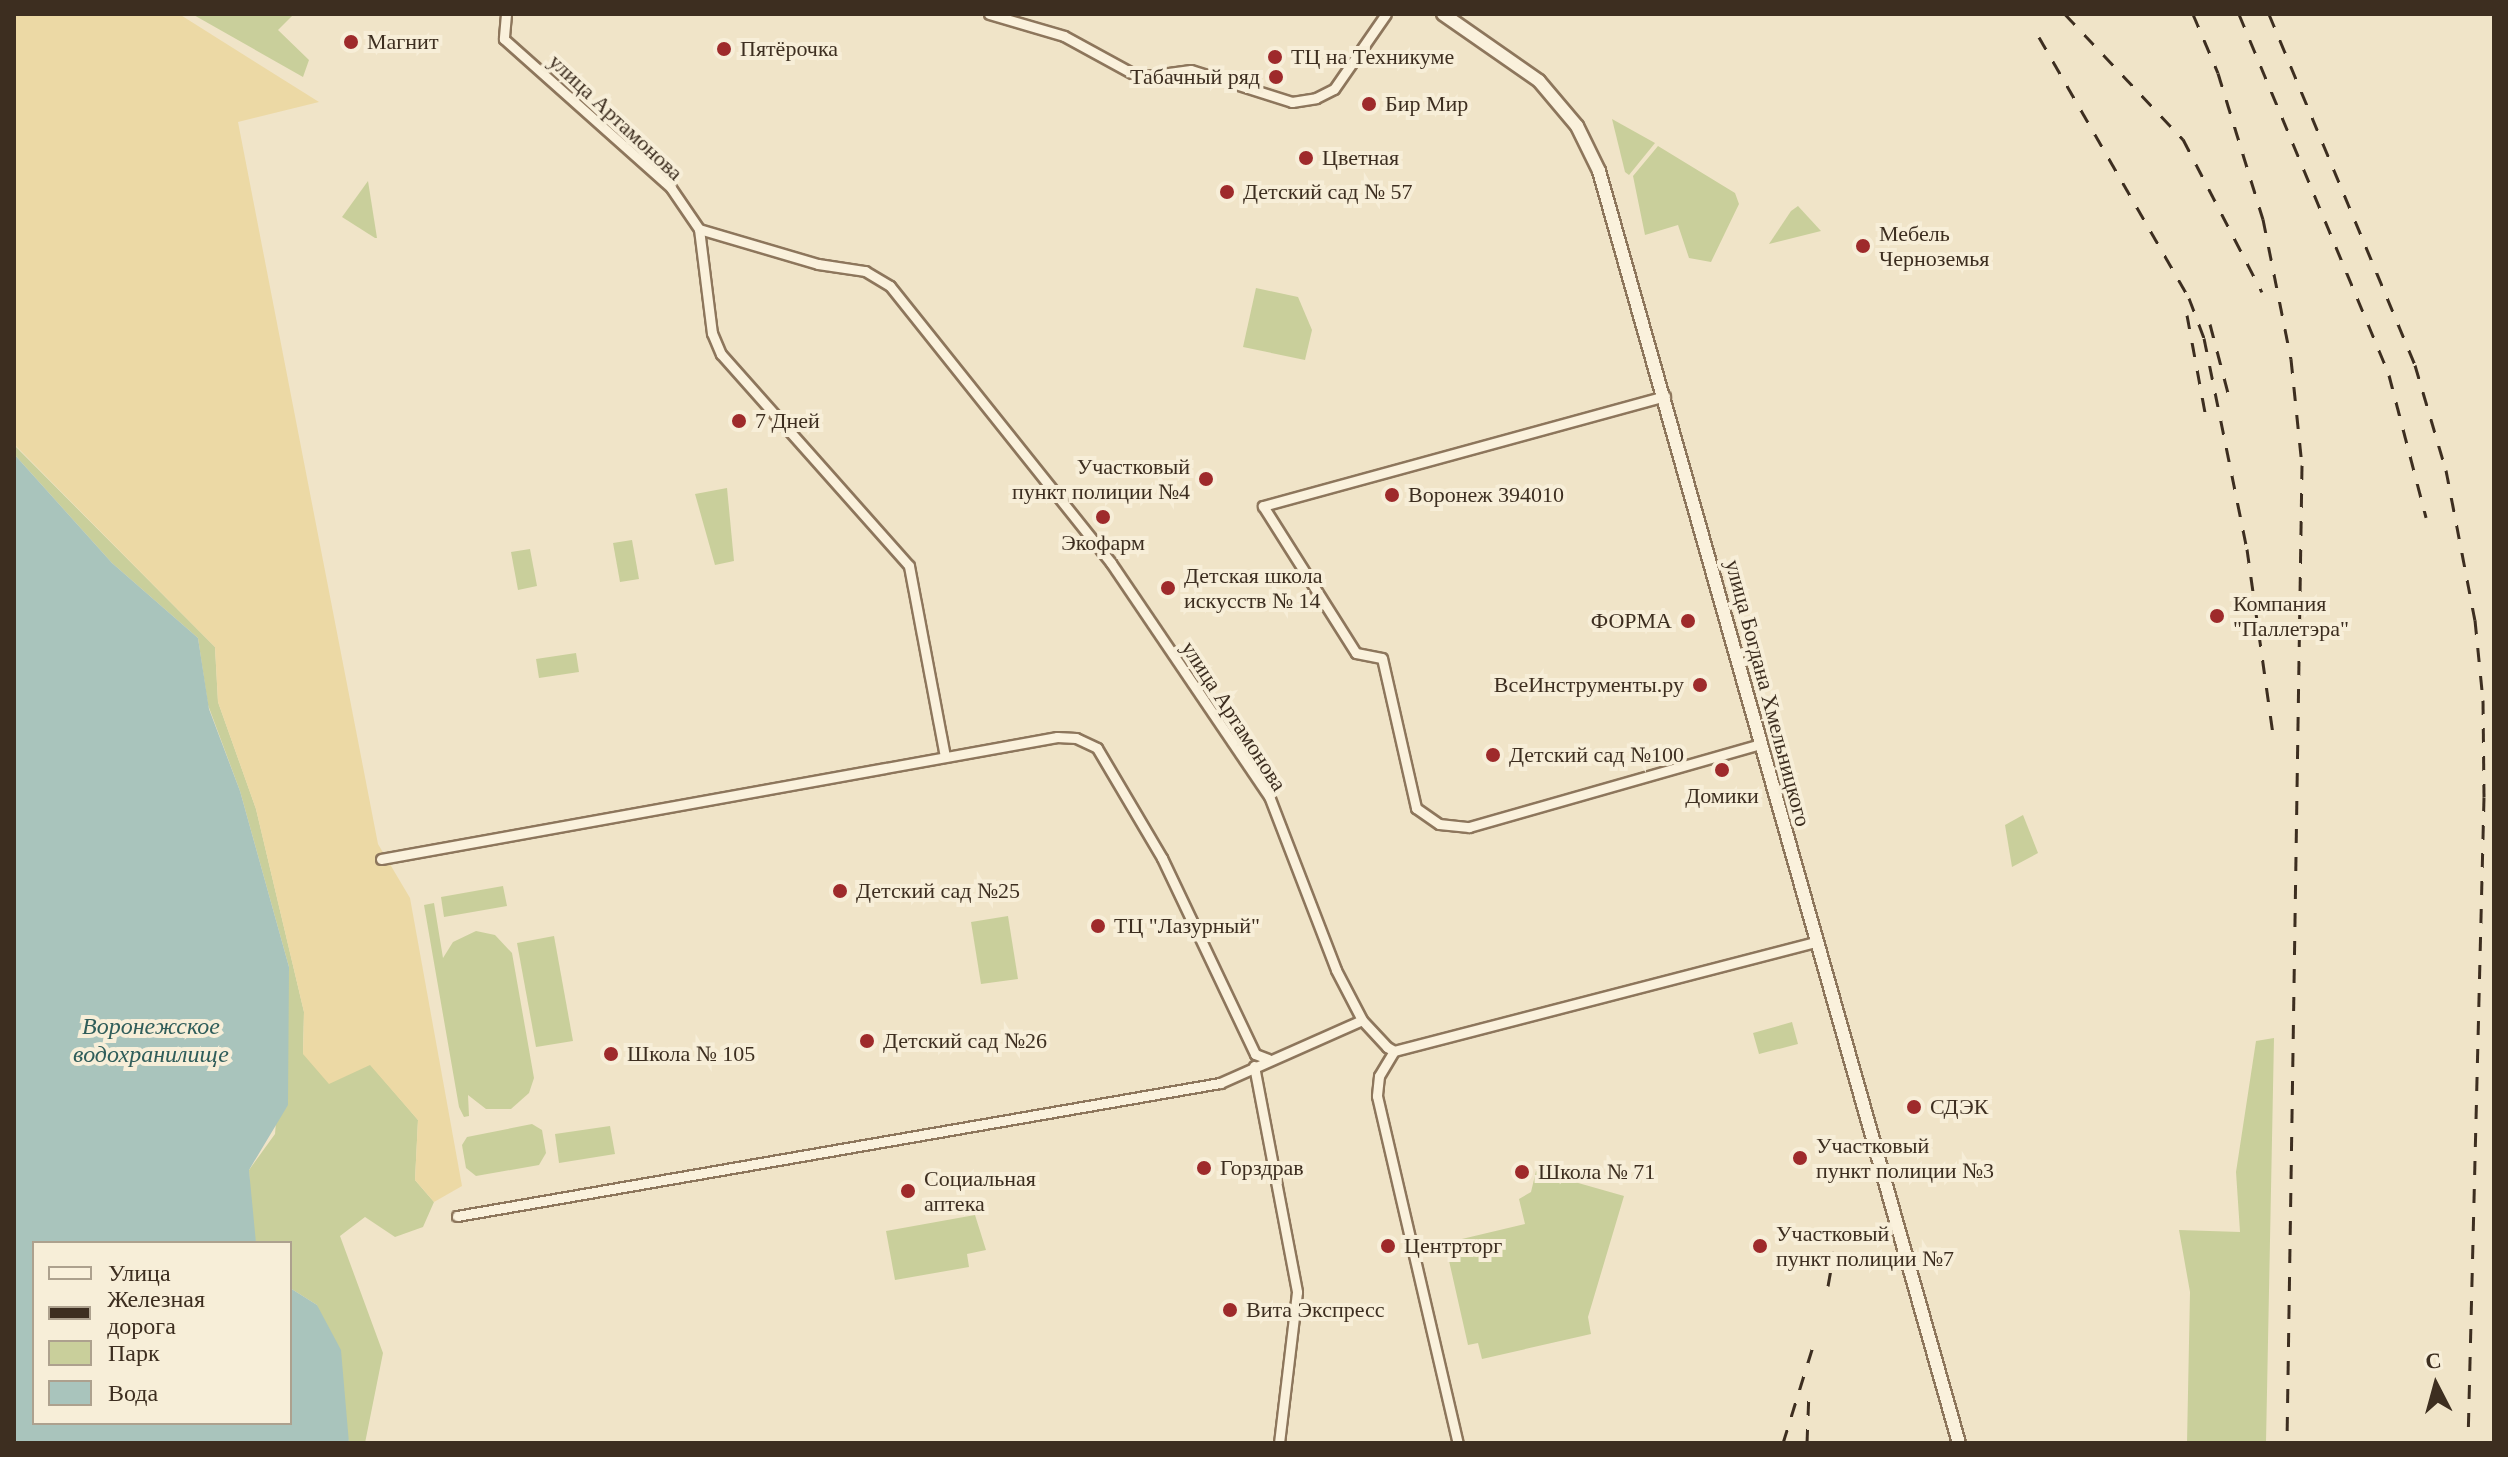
<!DOCTYPE html>
<meta charset="utf-8">
<style>
body{margin:0}
#map{position:relative;width:2508px;height:1457px;overflow:hidden;background:#f0e4c8;font-family:Georgia,serif}
div>[style]{position:absolute}
.green>*{inset:0;background:#c9cf9b}
.sand>*{inset:0;background:#ecd9a5}
.water>*{inset:0;background:#a9c4bc}
.roads{filter:drop-shadow(2px 0 #8d765c) drop-shadow(-2px 0 #8d765c) drop-shadow(0 2px #8d765c) drop-shadow(0 -2px #8d765c)}
.minor>*{height:9px;margin:-4.5px;padding:0 4.5px;transform-origin:4.5px;border-radius:4.5px;background:#faf1dc}
.secondary>*{height:12px;margin:-6px;padding:0 6px;transform-origin:6px;border-radius:6px;background:#faf1dc}
.rail>*{height:3px;margin-top:-1.5px;transform-origin:0;background:repeating-linear-gradient(90deg,#3d2e20 0 14px,transparent 0 28px)}
.dots>*{width:22px;height:22px;translate:-50% -50%;box-sizing:border-box;border:4px solid #f7eed8;border-radius:50%}
span{translate:-50% -50%;white-space:nowrap;text-align:center;line-height:1.15;-webkit-text-stroke:8px #f7eed8;paint-order:stroke}
.poi-label{font-size:22px;color:#3d2e20}
.left{translate:0 -50%;text-align:left}
.right{translate:-100% -50%;text-align:right}
.street-label{font-size:22px;color:#3d2e20}
.water-label{font-size:24px;color:#2f5d5a;font-style:italic}
.frame{position:absolute;inset:0;border:16px solid #3d2e20;pointer-events:none}
.legend{position:absolute;left:32px;top:1241px;width:260px;height:184px;box-sizing:border-box;background:#f7eed8;border:2px solid #ada18e;margin:0;padding:10px 14px;list-style:none;font-size:24px;color:#3d2e20}
.legend li{display:flex;align-items:center;gap:16px;height:40px}
.legend b{width:40px;border:2px solid #ada18e}
.north{position:absolute;left:2396px;top:1345px;width:80px;height:80px;-webkit-text-stroke:6px #f7eed8;paint-order:stroke;rotate:354deg;font-size:22px;font-weight:700;line-height:32px;text-align:center;color:#3d2e20}
.north::after{content:'';display:block;margin:auto;width:28px;height:36px;background:#3d2e20;clip-path:polygon(50% 0,100% 100%,50% 72%,0 100%)}
</style>
<div id="map">
<div class="green">
<i style="clip-path:polygon(192px 14px,294px 14px,278px 30px,309px 60px,303px 77px)"></i>
<i style="clip-path:polygon(1612px 119px,1655px 143px,1629px 175px,1625px 172px)"></i>
<i style="clip-path:polygon(1658px 146px,1735px 193px,1739px 204px,1711px 262px,1689px 258px,1678px 225px,1645px 235px,1633px 176px)"></i>
<i style="clip-path:polygon(368px 181px,377px 238px,375px 238px,342px 217px)"></i>
<i style="clip-path:polygon(1798px 206px,1821px 231px,1769px 244px,1791px 211px)"></i>
<i style="clip-path:polygon(1256px 288px,1298px 297px,1312px 330px,1305px 360px,1243px 347px)"></i>
<i style="clip-path:polygon(14px 445px,215px 647px,218px 702px,256px 809px,304px 1012px,303px 1054px,370px 1064px,418px 1120px,415px 1180px,434px 1202px,423px 1227px,395px 1237px,365px 1217px,340px 1236px,383px 1353px,365px 1443px,349px 1443px,317px 1305px,290px 1288px,290px 1243px,256px 1243px,251px 1228px,249px 1170px,275px 1134px,289px 967px,240px 791px,208px 705px,198px 638px,112px 563px,14px 454px)"></i>
<i style="clip-path:polygon(727px 488px,734px 561px,715px 565px,695px 494px)"></i>
<i style="clip-path:polygon(632px 540px,639px 579px,620px 582px,613px 543px)"></i>
<i style="clip-path:polygon(530px 549px,537px 586px,518px 590px,511px 552px)"></i>
<i style="clip-path:polygon(576px 653px,579px 672px,539px 678px,536px 659px)"></i>
<i style="clip-path:polygon(2023px 815px,2038px 853px,2012px 867px,2005px 825px)"></i>
<i style="clip-path:polygon(503px 886px,507px 906px,444px 917px,441px 897px)"></i>
<i style="clip-path:polygon(434px 903px,443px 958px,453px 942px,476px 931px,495px 935px,512px 953px,534px 1078px,529px 1093px,511px 1109px,486px 1109px,468px 1095px,469px 1116px,464px 1117px,459px 1107px,424px 905px)"></i>
<i style="clip-path:polygon(1008px 916px,1018px 979px,981px 984px,971px 922px)"></i>
<i style="clip-path:polygon(554px 936px,573px 1041px,536px 1047px,517px 943px)"></i>
<i style="clip-path:polygon(1792px 1022px,1798px 1044px,1759px 1054px,1753px 1033px)"></i>
<i style="clip-path:polygon(2274px 1038px,2266px 1443px,2187px 1443px,2190px 1292px,2179px 1230px,2240px 1232px,2236px 1172px,2256px 1041px)"></i>
<i style="clip-path:polygon(532px 1124px,542px 1130px,546px 1153px,539px 1165px,476px 1176px,466px 1168px,462px 1145px,467px 1137px)"></i>
<i style="clip-path:polygon(610px 1126px,615px 1154px,559px 1163px,555px 1134px)"></i>
<i style="clip-path:polygon(1536px 1171px,1624px 1196px,1588px 1317px,1591px 1334px,1482px 1359px,1478px 1343px,1468px 1345px,1445px 1243px,1525px 1224px,1519px 1199px,1531px 1192px)"></i>
<i style="clip-path:polygon(975px 1215px,986px 1250px,967px 1254px,969px 1267px,895px 1280px,886px 1231px)"></i>
</div>
<div class="sand">
<i style="clip-path:polygon(14px 14px,179px 14px,319px 102px,238px 122px,378px 844px,410px 898px,462px 1186px,434px 1202px,415px 1180px,418px 1120px,370px 1065px,329px 1084px,303px 1054px,304px 1012px,256px 809px,218px 702px,215px 647px,14px 444px)"></i>
</div>
<div class="water">
<i style="clip-path:polygon(14px 454px,112px 563px,198px 638px,209px 709px,240px 791px,289px 967px,288px 1105px,249px 1170px,256px 1243px,34px 1243px,34px 1423px,290px 1423px,290px 1288px,317px 1305px,341px 1350px,349px 1443px,14px 1443px)"></i>
</div>
<div class="roads">
<div class="minor">
<i style="left:506px;top:14px;width:25px;rotate:95deg"></i>
<i style="left:504px;top:39px;width:224px;rotate:41.7deg"></i>
<i style="left:671px;top:188px;width:50px;rotate:55.7deg"></i>
<i style="left:699px;top:229px;width:124px;rotate:16.4deg"></i>
<i style="left:818px;top:264px;width:48px;rotate:8.5deg"></i>
<i style="left:865px;top:271px;width:29px;rotate:31deg"></i>
<i style="left:890px;top:286px;width:354px;rotate:51.4deg"></i>
<i style="left:1111px;top:563px;width:282px;rotate:55.9deg"></i>
<i style="left:1269px;top:796px;width:186px;rotate:68.9deg"></i>
<i style="left:1336px;top:970px;width:56px;rotate:62.5deg"></i>
<i style="left:1362px;top:1020px;width:37px;rotate:47deg"></i>
<i style="left:1387px;top:1047px;width:8px;rotate:30deg"></i>
<i style="left:1394px;top:1051px;width:436px;rotate:-14.5deg"></i>
<i style="left:989px;top:14px;width:78px;rotate:16.3deg"></i>
<i style="left:1064px;top:36px;width:85px;rotate:28.7deg"></i>
<i style="left:1139px;top:77px;width:52px;rotate:-7.7deg"></i>
<i style="left:1191px;top:70px;width:106px;rotate:17.6deg"></i>
<i style="left:1292px;top:102px;width:24px;rotate:-9deg"></i>
<i style="left:1316px;top:98px;width:20px;rotate:-27deg"></i>
<i style="left:1334px;top:89px;width:91px;rotate:-55.3deg"></i>
<i style="left:699px;top:229px;width:105px;rotate:82.9deg"></i>
<i style="left:712px;top:333px;width:23px;rotate:67deg"></i>
<i style="left:721px;top:354px;width:283px;rotate:48.4deg"></i>
<i style="left:909px;top:566px;width:194px;rotate:79.3deg"></i>
<i style="left:1665px;top:396px;width:417px;rotate:164.7deg"></i>
<i style="left:1263px;top:506px;width:174px;rotate:57.7deg"></i>
<i style="left:1356px;top:653px;width:26px;rotate:11deg"></i>
<i style="left:1382px;top:658px;width:154px;rotate:77.2deg"></i>
<i style="left:1416px;top:808px;width:28px;rotate:35deg"></i>
<i style="left:1439px;top:824px;width:30px;rotate:6deg"></i>
<i style="left:1469px;top:827px;width:304px;rotate:-15.9deg"></i>
<i style="left:381px;top:859px;width:687px;rotate:-10.23deg"></i>
<i style="left:1057px;top:737px;width:19px;rotate:3deg"></i>
<i style="left:1076px;top:738px;width:23px;rotate:25deg"></i>
<i style="left:1097px;top:748px;width:128px;rotate:59.4deg"></i>
<i style="left:1162px;top:858px;width:217px;rotate:64.6deg"></i>
<i style="left:1255px;top:1054px;width:14px;rotate:21deg"></i>
<i style="left:1394px;top:1051px;width:29px;rotate:121deg"></i>
<i style="left:1379px;top:1076px;width:20px;rotate:96deg"></i>
<i style="left:1377px;top:1096px;width:356px;rotate:76.9deg"></i>
<i style="left:1254px;top:1066px;width:230px;rotate:79.2deg"></i>
<i style="left:1297px;top:1292px;width:152px;rotate:96.8deg"></i>
<i style="left:457px;top:1216px;width:775px;rotate:-9.89deg"></i>
<i style="left:1220px;top:1083px;width:155px;rotate:-23.9deg"></i>
</div>
<div class="secondary">
<i style="left:1443px;top:14px;width:117px;rotate:34.9deg"></i>
<i style="left:1539px;top:81px;width:59px;rotate:49.8deg"></i>
<i style="left:1577px;top:126px;width:50px;rotate:63.9deg"></i>
<i style="left:1599px;top:171px;width:1322px;rotate:74.2deg"></i>
</div>
</div>
<div class="rail">
<i style="left:2065px;top:14px;width:172px;rotate:46.7deg"></i>
<i style="left:2183px;top:139px;width:172px;rotate:62.7deg"></i>
<i style="left:2193px;top:14px;width:64px;rotate:67deg"></i>
<i style="left:2218px;top:73px;width:153px;rotate:72.9deg"></i>
<i style="left:2263px;top:219px;width:143px;rotate:78.7deg"></i>
<i style="left:2291px;top:359px;width:107px;rotate:84.1deg"></i>
<i style="left:2302px;top:465px;width:978px;rotate:90.88deg"></i>
<i style="left:2239px;top:14px;width:391px;rotate:67.4deg"></i>
<i style="left:2389px;top:375px;width:147px;rotate:75.4deg"></i>
<i style="left:2269px;top:14px;width:380px;rotate:67.4deg"></i>
<i style="left:2415px;top:365px;width:109px;rotate:73.6deg"></i>
<i style="left:2446px;top:470px;width:153px;rotate:79.1deg"></i>
<i style="left:2475px;top:620px;width:80px;rotate:84.3deg"></i>
<i style="left:2483px;top:700px;width:97px;rotate:89.4deg"></i>
<i style="left:2484px;top:797px;width:646px;rotate:91.42deg"></i>
<i style="left:2039px;top:37px;width:301px;rotate:60.1deg"></i>
<i style="left:2189px;top:298px;width:43px;rotate:69.4deg"></i>
<i style="left:2204px;top:338px;width:215px;rotate:78.5deg"></i>
<i style="left:2247px;top:549px;width:188px;rotate:82deg"></i>
<i style="left:2187px;top:315px;width:110px;rotate:79.5deg"></i>
<i style="left:2210px;top:324px;width:83px;rotate:75.3deg"></i>
<i style="left:1828px;top:1286px;width:35px;rotate:-80deg"></i>
<i style="left:1783px;top:1443px;width:105px;rotate:-72.8deg"></i>
<i style="left:1807px;top:1443px;width:52px;rotate:-87.8deg"></i>
</div>
<div class="dots">
<i style="left:351px;top:42px;background:#9e2a2b"></i>
<i style="left:724px;top:49px;background:#9e2a2b"></i>
<i style="left:1275px;top:57px;background:#9e2a2b"></i>
<i style="left:1276px;top:77px;background:#9e2a2b"></i>
<i style="left:1369px;top:104px;background:#9e2a2b"></i>
<i style="left:1306px;top:158px;background:#9e2a2b"></i>
<i style="left:1227px;top:192px;background:#9e2a2b"></i>
<i style="left:1863px;top:246px;background:#9e2a2b"></i>
<i style="left:739px;top:421px;background:#9e2a2b"></i>
<i style="left:1206px;top:479px;background:#9e2a2b"></i>
<i style="left:1392px;top:495px;background:#9e2a2b"></i>
<i style="left:1103px;top:517px;background:#9e2a2b"></i>
<i style="left:1168px;top:588px;background:#9e2a2b"></i>
<i style="left:2217px;top:616px;background:#9e2a2b"></i>
<i style="left:1688px;top:621px;background:#9e2a2b"></i>
<i style="left:1700px;top:685px;background:#9e2a2b"></i>
<i style="left:1493px;top:755px;background:#9e2a2b"></i>
<i style="left:1722px;top:770px;background:#9e2a2b"></i>
<i style="left:840px;top:891px;background:#9e2a2b"></i>
<i style="left:1098px;top:926px;background:#9e2a2b"></i>
<i style="left:867px;top:1041px;background:#9e2a2b"></i>
<i style="left:611px;top:1054px;background:#9e2a2b"></i>
<i style="left:1914px;top:1107px;background:#9e2a2b"></i>
<i style="left:1800px;top:1158px;background:#9e2a2b"></i>
<i style="left:1204px;top:1168px;background:#9e2a2b"></i>
<i style="left:1522px;top:1172px;background:#9e2a2b"></i>
<i style="left:908px;top:1191px;background:#9e2a2b"></i>
<i style="left:1388px;top:1246px;background:#9e2a2b"></i>
<i style="left:1760px;top:1246px;background:#9e2a2b"></i>
<i style="left:1230px;top:1310px;background:#9e2a2b"></i>
</div>
<div class="poi-label">
<span class="left" style="left:367px;top:42px">Магнит</span>
<span class="left" style="left:740px;top:49px">Пятёрочка</span>
<span class="left" style="left:1291px;top:57px">ТЦ на Техникуме</span>
<span class="right" style="left:1260px;top:77px">Табачный ряд</span>
<span class="left" style="left:1385px;top:104px">Бир Мир</span>
<span class="left" style="left:1322px;top:158px">Цветная</span>
<span class="left" style="left:1243px;top:192px">Детский сад № 57</span>
<span class="left" style="left:1879px;top:246px">Мебель<br>Черноземья</span>
<span class="left" style="left:755px;top:421px">7 Дней</span>
<span class="right" style="left:1190px;top:479px">Участковый<br>пункт полиции №4</span>
<span class="left" style="left:1408px;top:495px">Воронеж 394010</span>
<span style="left:1103px;top:543px">Экофарм</span>
<span class="left" style="left:1184px;top:588px">Детская школа<br>искусств № 14</span>
<span class="left" style="left:2233px;top:616px">Компания<br>"Паллетэра"</span>
<span class="right" style="left:1672px;top:621px">ФОРМА</span>
<span class="right" style="left:1684px;top:685px">ВсеИнструменты.ру</span>
<span class="left" style="left:1509px;top:755px">Детский сад №100</span>
<span style="left:1722px;top:796px">Домики</span>
<span class="left" style="left:856px;top:891px">Детский сад №25</span>
<span class="left" style="left:1114px;top:926px">ТЦ "Лазурный"</span>
<span class="left" style="left:883px;top:1041px">Детский сад №26</span>
<span class="left" style="left:627px;top:1054px">Школа № 105</span>
<span class="left" style="left:1930px;top:1107px">СДЭК</span>
<span class="left" style="left:1816px;top:1158px">Участковый<br>пункт полиции №3</span>
<span class="left" style="left:1220px;top:1168px">Горздрав</span>
<span class="left" style="left:1538px;top:1172px">Школа № 71</span>
<span class="left" style="left:924px;top:1191px">Социальная<br>аптека</span>
<span class="left" style="left:1776px;top:1246px">Участковый<br>пункт полиции №7</span>
<span class="left" style="left:1404px;top:1246px">Центрторг</span>
<span class="left" style="left:1246px;top:1310px">Вита Экспресс</span>
</div>
<div class="street-label">
<span style="left:616px;top:117px;rotate:43deg">улица Артамонова</span>
<span style="left:1768px;top:693px;rotate:75deg">улица Богдана Хмельницкого</span>
<span style="left:1234px;top:716px;rotate:57deg">улица Артамонова</span>
</div>
<div class="water-label">
<span style="left:151px;top:1041px">Воронежское<br>водохранилище</span>
</div>
<div class="frame"></div>
<ul class="legend">
<li><b style="height:10px;background:#faf1dc"></b>Улица</li>
<li><b style="height:10px;background:#3d2e20"></b>Железная дорога</li>
<li><b style="height:22px;background:#c9cf9b"></b>Парк</li>
<li><b style="height:22px;background:#a9c4bc"></b>Вода</li>
</ul>
<div class="north">С</div>
</div>
